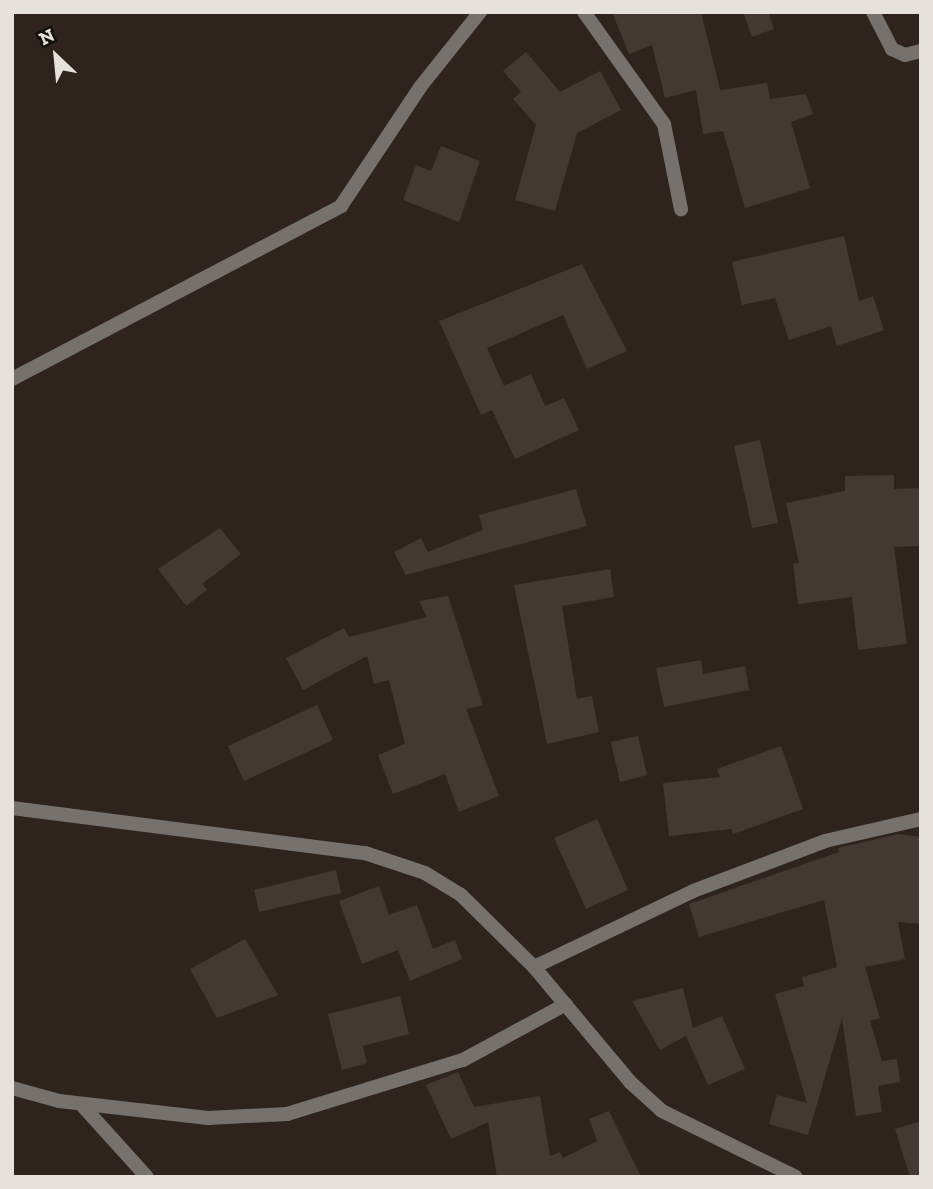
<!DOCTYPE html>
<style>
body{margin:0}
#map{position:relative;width:933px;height:1189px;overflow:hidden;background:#2e241d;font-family:"Zilla Slab",serif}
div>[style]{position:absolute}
.building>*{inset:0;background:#433932}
.minor>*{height:14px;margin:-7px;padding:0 7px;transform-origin:7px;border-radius:7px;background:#76716d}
span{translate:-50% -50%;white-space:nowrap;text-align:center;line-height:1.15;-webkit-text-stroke:5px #130f0b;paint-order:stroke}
.frame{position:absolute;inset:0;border:14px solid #e7e1dc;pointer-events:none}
.north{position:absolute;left:21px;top:21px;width:70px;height:70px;-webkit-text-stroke:5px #130f0b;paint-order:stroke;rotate:334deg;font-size:19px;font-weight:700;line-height:28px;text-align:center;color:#e7e1dc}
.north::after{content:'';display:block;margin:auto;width:24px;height:32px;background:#e7e1dc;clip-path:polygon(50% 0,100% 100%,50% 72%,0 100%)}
</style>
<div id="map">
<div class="building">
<i style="clip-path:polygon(612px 12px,701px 12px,720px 90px,767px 83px,770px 99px,806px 94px,813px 114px,791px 122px,810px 188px,745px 208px,723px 131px,703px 134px,696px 90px,665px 98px,652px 45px,629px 54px)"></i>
<i style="clip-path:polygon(743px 12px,768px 12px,774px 29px,752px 37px)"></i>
<i style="clip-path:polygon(526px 52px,560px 92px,600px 71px,621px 110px,577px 133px,555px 211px,515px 200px,536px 125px,513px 99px,521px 92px,503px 71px)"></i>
<i style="clip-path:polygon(441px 146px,480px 161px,459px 222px,403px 200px,416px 165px,431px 171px)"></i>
<i style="clip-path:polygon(844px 236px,859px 301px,873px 296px,884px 330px,837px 346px,831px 326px,789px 340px,775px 298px,742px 305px,732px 262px)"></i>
<i style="clip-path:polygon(582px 264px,627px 351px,587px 369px,563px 315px,487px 348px,504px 386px,531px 374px,545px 406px,564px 398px,579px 430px,515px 459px,492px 410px,481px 415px,439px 321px)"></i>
<i style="clip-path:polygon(760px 440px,778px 523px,752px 528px,734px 446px)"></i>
<i style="clip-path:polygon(894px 475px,894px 489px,921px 488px,921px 546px,894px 547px,907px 644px,858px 650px,852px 597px,798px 604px,793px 564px,799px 563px,786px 503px,845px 491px,845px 476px)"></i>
<i style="clip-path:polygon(576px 489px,587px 526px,406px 575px,394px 552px,421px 538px,428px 552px,483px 530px,479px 515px)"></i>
<i style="clip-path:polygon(220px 528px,241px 554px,202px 584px,207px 590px,186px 606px,158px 569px)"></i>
<i style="clip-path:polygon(610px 569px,614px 597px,562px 606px,577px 699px,592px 696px,599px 732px,547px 744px,514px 585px)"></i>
<i style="clip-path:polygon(448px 596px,483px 705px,466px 709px,499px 796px,459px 812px,445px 774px,393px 794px,378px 755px,405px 744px,389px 680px,374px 684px,367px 656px,303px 690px,286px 658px,344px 628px,349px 637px,427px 617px,419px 601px)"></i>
<i style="clip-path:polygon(701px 660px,703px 674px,745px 666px,749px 690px,664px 707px,656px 668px)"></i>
<i style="clip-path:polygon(317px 705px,333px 740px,244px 781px,228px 746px)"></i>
<i style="clip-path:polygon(638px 736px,647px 775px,620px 782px,611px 742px)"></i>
<i style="clip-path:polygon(781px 746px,803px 809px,733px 834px,731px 829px,669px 836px,663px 783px,720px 777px,717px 769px)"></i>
<i style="clip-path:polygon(597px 819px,628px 890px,586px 909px,554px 838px)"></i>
<i style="clip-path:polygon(898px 834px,921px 837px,921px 924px,898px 922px,905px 959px,865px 967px,880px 1018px,870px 1021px,882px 1061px,897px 1059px,900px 1082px,878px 1086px,882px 1112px,856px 1116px,842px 1018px,808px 1135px,769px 1124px,777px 1095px,807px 1103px,775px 994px,804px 986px,802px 977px,837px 967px,824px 900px,699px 937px,689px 904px,839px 852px,838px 848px)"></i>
<i style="clip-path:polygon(336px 870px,341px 893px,259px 912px,254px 890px)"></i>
<i style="clip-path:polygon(379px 886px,389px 915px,417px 905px,433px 949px,455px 940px,462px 959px,410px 981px,398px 950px,362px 964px,339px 901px)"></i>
<i style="clip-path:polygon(245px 939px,278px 995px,217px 1018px,190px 969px)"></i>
<i style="clip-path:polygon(683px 988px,693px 1028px,722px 1016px,745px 1069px,708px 1085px,686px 1036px,660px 1050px,632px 1001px)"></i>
<i style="clip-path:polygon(400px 996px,409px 1034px,363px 1046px,367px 1063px,342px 1070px,328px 1014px)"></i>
<i style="clip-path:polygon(458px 1072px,474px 1107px,540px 1096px,550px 1156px,560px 1152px,563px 1158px,597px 1141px,589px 1119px,609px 1111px,641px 1177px,497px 1177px,488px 1122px,451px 1139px,426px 1085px)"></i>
<i style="clip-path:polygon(921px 1121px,921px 1177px,910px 1177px,895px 1129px)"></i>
</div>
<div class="minor">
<i style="left:584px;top:12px;width:138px;rotate:54.5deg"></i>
<i style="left:664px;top:124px;width:87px;rotate:78.7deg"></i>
<i style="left:873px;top:12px;width:42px;rotate:62.8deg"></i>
<i style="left:892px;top:49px;width:14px;rotate:25deg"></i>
<i style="left:905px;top:55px;width:16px;rotate:-14deg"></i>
<i style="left:12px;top:379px;width:372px;rotate:-27.7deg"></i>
<i style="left:341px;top:206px;width:144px;rotate:-56.3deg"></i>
<i style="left:421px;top:86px;width:95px;rotate:-51.4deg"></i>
<i style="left:12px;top:808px;width:356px;rotate:7.3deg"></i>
<i style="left:365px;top:853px;width:63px;rotate:18.4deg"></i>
<i style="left:425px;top:873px;width:42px;rotate:31.4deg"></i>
<i style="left:461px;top:895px;width:103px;rotate:44.6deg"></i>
<i style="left:534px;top:967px;width:150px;rotate:50.1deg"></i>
<i style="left:630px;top:1082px;width:43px;rotate:42.2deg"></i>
<i style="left:662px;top:1111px;width:149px;rotate:26.2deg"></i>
<i style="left:534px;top:967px;width:176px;rotate:-25.5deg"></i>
<i style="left:693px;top:891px;width:141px;rotate:-20.7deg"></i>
<i style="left:825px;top:841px;width:98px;rotate:-12.9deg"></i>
<i style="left:12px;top:1088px;width:49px;rotate:15.5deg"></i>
<i style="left:59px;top:1101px;width:150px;rotate:6.5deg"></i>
<i style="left:208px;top:1118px;width:79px;rotate:-2.9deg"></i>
<i style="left:287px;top:1114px;width:184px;rotate:-17.1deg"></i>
<i style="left:463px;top:1060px;width:117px;rotate:-28.5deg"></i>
<i style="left:81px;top:1104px;width:98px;rotate:47.9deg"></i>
</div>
<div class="frame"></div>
<div class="north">N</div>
</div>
